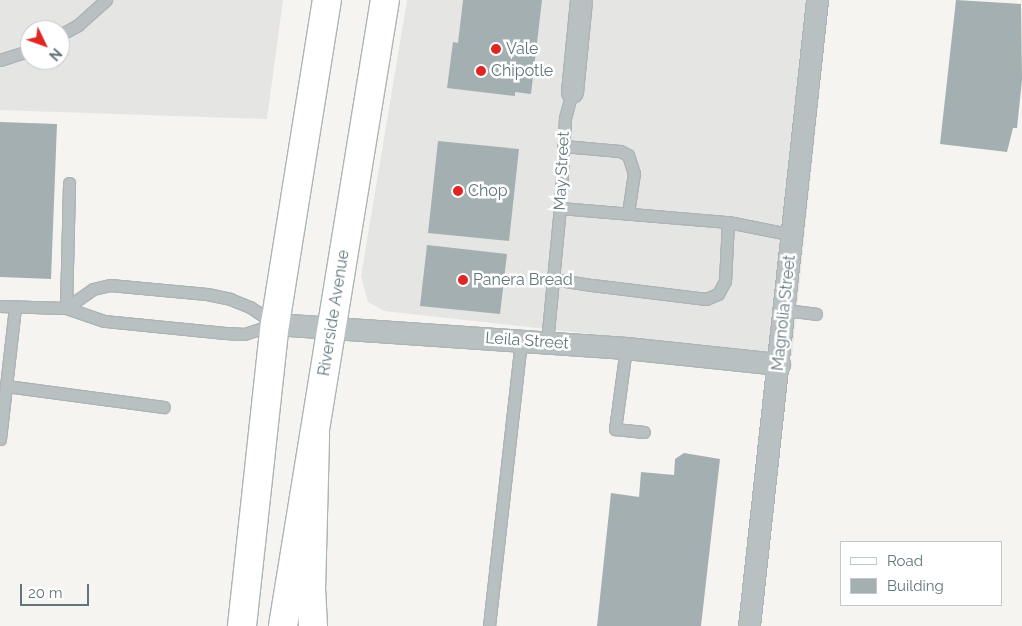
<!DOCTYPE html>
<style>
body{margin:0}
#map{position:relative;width:1022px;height:626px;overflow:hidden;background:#f5f4f0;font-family:Raleway,sans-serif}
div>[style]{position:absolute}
.built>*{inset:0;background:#e5e5e4}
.building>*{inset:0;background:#a4afb1}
.roads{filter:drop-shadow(1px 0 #adb4b6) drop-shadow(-1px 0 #adb4b6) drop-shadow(0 1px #adb4b6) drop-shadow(0 -1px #adb4b6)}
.service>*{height:11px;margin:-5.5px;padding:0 5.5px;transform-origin:5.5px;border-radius:5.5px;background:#b9c0c1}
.minor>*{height:21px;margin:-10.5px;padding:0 10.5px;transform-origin:10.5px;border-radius:10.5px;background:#b9c0c1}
.primary>*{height:28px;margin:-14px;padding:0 14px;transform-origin:14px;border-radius:14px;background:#fff}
.motorway>*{height:28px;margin:-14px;padding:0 14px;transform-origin:14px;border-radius:14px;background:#fff}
.dots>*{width:14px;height:14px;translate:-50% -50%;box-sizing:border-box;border:2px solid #fff;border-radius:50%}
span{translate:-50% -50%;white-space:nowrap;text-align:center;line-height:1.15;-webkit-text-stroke:5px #fff;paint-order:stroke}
.poi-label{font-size:16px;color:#60767b}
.left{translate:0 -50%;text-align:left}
.street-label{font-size:16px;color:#60767b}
.legend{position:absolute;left:840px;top:541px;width:162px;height:65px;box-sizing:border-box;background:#fff;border:1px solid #bfc8ca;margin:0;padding:6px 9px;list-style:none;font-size:15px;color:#60767b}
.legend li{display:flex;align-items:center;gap:10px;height:25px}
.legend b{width:25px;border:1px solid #bfc8ca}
.north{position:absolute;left:20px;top:20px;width:50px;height:50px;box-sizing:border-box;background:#fff;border:1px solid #bfc8ca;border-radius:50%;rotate:132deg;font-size:14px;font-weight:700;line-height:20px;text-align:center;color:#60767b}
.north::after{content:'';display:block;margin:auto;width:18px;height:22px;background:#e02625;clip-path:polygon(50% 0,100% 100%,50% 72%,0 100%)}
.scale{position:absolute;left:20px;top:584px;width:69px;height:22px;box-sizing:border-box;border:2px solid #60767b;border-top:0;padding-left:6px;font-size:15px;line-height:18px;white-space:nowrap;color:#60767b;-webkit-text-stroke:4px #fff;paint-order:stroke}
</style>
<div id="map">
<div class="built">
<i style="clip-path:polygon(evenodd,0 0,283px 0,267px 119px,0 110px,0 0,30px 30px,60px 30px,60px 60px,30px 60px,30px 30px)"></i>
<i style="clip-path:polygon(407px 0,829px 0,792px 356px,384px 311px,368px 302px,361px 276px)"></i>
</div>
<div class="building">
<i style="clip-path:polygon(463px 0,542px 0,531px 94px,515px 92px,515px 96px,447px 88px,453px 42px,458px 43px)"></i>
<i style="clip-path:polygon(956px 0,1021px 4px,1022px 80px,1017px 128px,1013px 128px,1007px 152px,940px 144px)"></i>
<i style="clip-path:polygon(0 122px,57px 124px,51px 279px,0 277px)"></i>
<i style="clip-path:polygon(438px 141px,519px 149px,509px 241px,428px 233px)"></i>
<i style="clip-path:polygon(427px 245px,507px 254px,500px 314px,420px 306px)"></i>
<i style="clip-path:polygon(684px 453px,720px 459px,701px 626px,597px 626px,611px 493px,639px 497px,641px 472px,674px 475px,675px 459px)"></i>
</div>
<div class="roads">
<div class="service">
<i style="left:60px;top:35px;width:21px;rotate:-29deg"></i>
<i style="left:78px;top:25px;width:38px;rotate:-42deg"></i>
<i style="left:0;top:60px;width:32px;rotate:-18deg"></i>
<i style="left:563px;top:146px;width:57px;rotate:5deg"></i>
<i style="left:620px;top:151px;width:9px;rotate:27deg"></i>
<i style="left:628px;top:155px;width:19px;rotate:72deg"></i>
<i style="left:634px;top:173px;width:40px;rotate:98.5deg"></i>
<i style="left:560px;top:208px;width:169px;rotate:4.8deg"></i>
<i style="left:728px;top:222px;width:66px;rotate:11.3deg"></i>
<i style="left:553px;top:279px;width:39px;rotate:9deg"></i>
<i style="left:592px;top:285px;width:115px;rotate:7deg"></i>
<i style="left:706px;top:299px;width:13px;rotate:-23deg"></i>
<i style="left:718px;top:294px;width:15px;rotate:-62deg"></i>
<i style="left:725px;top:281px;width:59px;rotate:-87.1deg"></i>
<i style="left:110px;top:285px;width:97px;rotate:5.3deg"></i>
<i style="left:207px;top:294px;width:24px;rotate:12deg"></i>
<i style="left:230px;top:299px;width:22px;rotate:22deg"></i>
<i style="left:250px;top:307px;width:30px;rotate:34deg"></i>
<i style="left:275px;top:324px;width:32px;rotate:162deg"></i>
<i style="left:245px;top:334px;width:20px;rotate:-177deg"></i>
<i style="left:225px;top:333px;width:122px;rotate:-174.3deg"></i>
<i style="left:104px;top:321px;width:40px;rotate:-161.1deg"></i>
<i style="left:66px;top:308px;width:33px;rotate:-35deg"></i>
<i style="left:93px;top:289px;width:17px;rotate:-13deg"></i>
<i style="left:0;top:306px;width:66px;rotate:1.7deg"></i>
<i style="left:66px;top:308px;width:125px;rotate:-88.6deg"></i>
<i style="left:785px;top:310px;width:31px;rotate:7deg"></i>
<i style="left:547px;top:342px;width:135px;rotate:-84.5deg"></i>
<i style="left:560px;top:208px;width:90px;rotate:-86.8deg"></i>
<i style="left:565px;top:118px;width:27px;rotate:-75deg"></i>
<i style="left:626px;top:348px;width:82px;rotate:97.7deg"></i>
<i style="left:615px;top:429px;width:29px;rotate:6deg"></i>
<i style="left:6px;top:386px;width:159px;rotate:7.6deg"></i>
<i style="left:0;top:439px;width:133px;rotate:-83.5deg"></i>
<i style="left:489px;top:626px;width:286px;rotate:-83.6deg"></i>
</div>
<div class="minor">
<i style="left:572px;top:92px;width:92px;rotate:-84.4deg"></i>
<i style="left:275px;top:324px;width:352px;rotate:3.9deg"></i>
<i style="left:626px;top:348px;width:154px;rotate:6deg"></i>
<i style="left:749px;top:626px;width:630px;rotate:-83.8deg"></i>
</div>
<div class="primary">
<i style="left:242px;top:626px;width:304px;rotate:-83.8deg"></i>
<i style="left:275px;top:324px;width:328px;rotate:-80.9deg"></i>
<i style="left:283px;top:626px;width:634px;rotate:-80.75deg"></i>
</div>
<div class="motorway">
<i style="left:313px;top:626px;width:35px;rotate:-93deg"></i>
<i style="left:311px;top:591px;width:156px;rotate:-88.5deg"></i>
</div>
</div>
<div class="dots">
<i style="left:496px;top:49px;background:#e02625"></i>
<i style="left:481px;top:71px;background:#e02625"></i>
<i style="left:458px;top:191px;background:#e02625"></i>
<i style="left:463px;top:280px;background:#e02625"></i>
</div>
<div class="poi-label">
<span class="left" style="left:506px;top:49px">Vale</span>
<span class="left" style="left:491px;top:71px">Chipotle</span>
<span class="left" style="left:468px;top:191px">Chop</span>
<span class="left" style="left:473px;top:280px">Panera Bread</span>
</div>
<div class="street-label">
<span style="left:562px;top:171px;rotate:-87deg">May Street</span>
<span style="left:334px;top:313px;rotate:-81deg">Riverside Avenue</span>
<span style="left:784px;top:313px;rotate:-84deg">Magnolia Street</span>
<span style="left:527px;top:341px;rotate:4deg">Leila Street</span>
</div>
<ul class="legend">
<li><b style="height:6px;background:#fff"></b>Road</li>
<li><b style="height:14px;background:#a4afb1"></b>Building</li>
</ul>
<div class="north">N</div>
<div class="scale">20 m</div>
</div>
